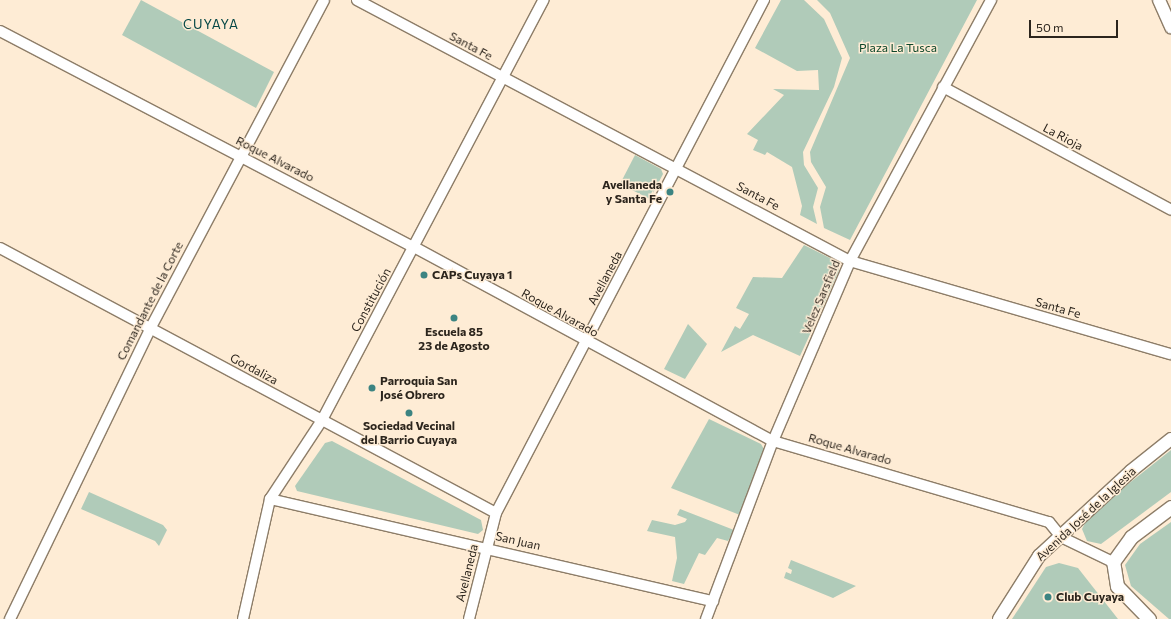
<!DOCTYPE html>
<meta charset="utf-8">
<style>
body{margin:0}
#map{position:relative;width:1171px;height:619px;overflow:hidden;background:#feecd5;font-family:Commissioner,sans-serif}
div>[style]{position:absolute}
.green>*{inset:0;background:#b0cbb9}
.roads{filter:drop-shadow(1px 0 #8d7d68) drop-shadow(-1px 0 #8d7d68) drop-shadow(0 1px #8d7d68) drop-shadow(0 -1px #8d7d68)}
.minor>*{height:10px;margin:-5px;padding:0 5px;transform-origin:5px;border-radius:5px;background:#fff}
.tertiary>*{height:12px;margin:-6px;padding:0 6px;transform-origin:6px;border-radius:6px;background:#fff}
.secondary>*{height:13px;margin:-6.5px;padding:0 6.5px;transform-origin:6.5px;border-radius:6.5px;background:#fff}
.dots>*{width:11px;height:11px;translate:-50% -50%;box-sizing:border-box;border:2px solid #feecd5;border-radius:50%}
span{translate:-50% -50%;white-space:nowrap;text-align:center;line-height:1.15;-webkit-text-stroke:3px #feecd5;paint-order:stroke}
.street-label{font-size:12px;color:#2c251d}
.park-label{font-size:12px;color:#0d472a}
.poi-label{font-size:12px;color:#2c251d;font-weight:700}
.right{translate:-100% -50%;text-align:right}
.left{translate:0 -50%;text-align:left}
.neighbourhood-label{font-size:13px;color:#034645;letter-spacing:1px}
.scale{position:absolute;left:1029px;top:20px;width:89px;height:18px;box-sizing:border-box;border:2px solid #2c251d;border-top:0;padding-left:5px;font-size:12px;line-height:14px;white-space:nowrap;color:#2c251d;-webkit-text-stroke:3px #feecd5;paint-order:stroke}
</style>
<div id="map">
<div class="green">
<i style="clip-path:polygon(141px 0,274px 72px,256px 108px,122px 35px)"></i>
<i style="clip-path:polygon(781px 0,804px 0,824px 19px,842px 58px,834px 87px,803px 152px,804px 165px,818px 188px,813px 207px,817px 224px,800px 215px,802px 206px,792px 167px,767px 152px,765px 155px,753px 150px,758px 140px,747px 134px,784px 95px,773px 89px,819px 90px,818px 70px,797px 71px,755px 48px)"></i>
<i style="clip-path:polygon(817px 0,977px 0,850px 240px,824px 228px,820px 207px,826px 187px,811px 162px,810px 152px,850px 58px,830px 13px)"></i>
<i style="clip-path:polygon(635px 155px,661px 169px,663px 174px,650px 199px,620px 184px)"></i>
<i style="clip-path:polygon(804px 245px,838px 262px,839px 271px,800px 356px,753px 335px,721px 352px,735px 326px,740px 329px,749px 314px,736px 308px,753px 277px,782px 278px)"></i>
<i style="clip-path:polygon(688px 324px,707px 344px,685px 379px,664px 369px)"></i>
<i style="clip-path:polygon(709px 419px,761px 444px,765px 451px,740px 515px,671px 488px)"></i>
<i style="clip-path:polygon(332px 441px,481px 520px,483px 530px,478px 534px,297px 491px,295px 486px,325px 443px)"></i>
<i style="clip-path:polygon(1171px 450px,1171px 492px,1101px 544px,1087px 541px,1082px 529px,1089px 515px)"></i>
<i style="clip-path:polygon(89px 492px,163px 525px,167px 530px,159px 546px,155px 541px,81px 509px)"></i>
<i style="clip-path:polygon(680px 509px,734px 530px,728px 541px,717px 538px,705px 555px,699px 553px,684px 584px,672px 581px,677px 558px,675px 537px,647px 531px,652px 520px,675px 525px,685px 522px,687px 519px,677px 515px)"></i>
<i style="clip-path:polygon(1171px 522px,1171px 619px,1169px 619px,1131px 586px,1125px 565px,1140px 544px)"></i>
<i style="clip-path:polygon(791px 560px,856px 586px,833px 598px,784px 578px,786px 572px,791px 574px,792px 570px,788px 568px)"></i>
<i style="clip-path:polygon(1059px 563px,1078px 568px,1118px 619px,1012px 619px,1046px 567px)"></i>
</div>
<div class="roads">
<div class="minor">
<i style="left:357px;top:0;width:558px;rotate:27.9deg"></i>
<i style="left:850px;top:261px;width:334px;rotate:16.2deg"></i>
<i style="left:0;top:31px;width:467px;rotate:27.6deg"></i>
<i style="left:414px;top:247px;width:408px;rotate:28.4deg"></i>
<i style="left:773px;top:441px;width:288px;rotate:16.4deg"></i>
<i style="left:1049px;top:522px;width:19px;rotate:51deg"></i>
<i style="left:1061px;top:537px;width:58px;rotate:25.7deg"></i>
<i style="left:943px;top:87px;width:259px;rotate:28.3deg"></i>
<i style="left:0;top:248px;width:562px;rotate:28.11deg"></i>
<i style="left:270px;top:499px;width:455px;rotate:13deg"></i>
<i style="left:10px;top:619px;width:322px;rotate:-64.2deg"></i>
<i style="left:150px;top:329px;width:372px;rotate:-62.1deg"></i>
<i style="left:243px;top:619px;width:123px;rotate:-77.3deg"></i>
<i style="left:270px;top:499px;width:95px;rotate:-56.6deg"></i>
<i style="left:322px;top:420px;width:475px;rotate:-62.2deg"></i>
<i style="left:469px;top:619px;width:109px;rotate:-75.7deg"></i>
<i style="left:496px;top:513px;width:579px;rotate:-62.42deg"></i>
<i style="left:706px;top:619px;width:190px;rotate:-69.4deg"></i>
<i style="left:773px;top:441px;width:196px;rotate:-66.8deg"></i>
<i style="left:850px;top:261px;width:297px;rotate:-61.6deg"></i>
</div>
<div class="tertiary">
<i style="left:1159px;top:0;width:30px;rotate:66deg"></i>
<i style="left:999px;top:619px;width:75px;rotate:-57.6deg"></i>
<i style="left:1039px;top:556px;width:125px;rotate:-42.7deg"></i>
<i style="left:1131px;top:471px;width:51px;rotate:-38.7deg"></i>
</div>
<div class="secondary">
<i style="left:1149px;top:619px;width:46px;rotate:-134.1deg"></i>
<i style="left:1117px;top:586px;width:24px;rotate:-99deg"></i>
<i style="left:1113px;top:562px;width:31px;rotate:-54deg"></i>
<i style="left:1131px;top:537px;width:50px;rotate:-36.9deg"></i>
</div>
</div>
<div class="dots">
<i style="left:670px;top:192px;background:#3c8482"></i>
<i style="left:424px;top:275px;background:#3c8482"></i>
<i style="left:454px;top:318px;background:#3c8482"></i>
<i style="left:372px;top:388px;background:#3c8482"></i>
<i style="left:409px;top:413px;background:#3c8482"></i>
<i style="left:1048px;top:597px;background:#3c8482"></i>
</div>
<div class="street-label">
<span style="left:471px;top:46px;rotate:28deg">Santa Fe</span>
<span style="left:1063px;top:137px;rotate:28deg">La Rioja</span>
<span style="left:275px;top:159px;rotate:27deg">Roque Alvarado</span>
<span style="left:758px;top:196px;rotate:28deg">Santa Fe</span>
<span style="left:605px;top:278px;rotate:-62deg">Avellaneda</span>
<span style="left:821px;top:297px;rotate:-67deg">Velez Sarsfield</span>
<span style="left:371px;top:300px;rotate:-62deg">Constitución</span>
<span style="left:150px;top:301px;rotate:-63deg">Comandante de la Corte</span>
<span style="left:1058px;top:308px;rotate:16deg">Santa Fe</span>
<span style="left:560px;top:313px;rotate:29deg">Roque Alvarado</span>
<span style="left:254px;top:369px;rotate:28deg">Gordaliza</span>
<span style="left:850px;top:449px;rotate:16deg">Roque Alvarado</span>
<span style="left:1086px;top:514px;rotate:-43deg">Avenida José de la Iglesia</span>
<span style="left:518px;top:541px;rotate:13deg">San Juan</span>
<span style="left:467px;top:573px;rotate:-76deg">Avellaneda</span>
</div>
<div class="park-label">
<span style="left:898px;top:48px">Plaza La Tusca</span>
</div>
<div class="poi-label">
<span class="right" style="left:662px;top:192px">Avellaneda<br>y Santa Fe</span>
<span class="left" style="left:432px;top:275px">CAPs Cuyaya 1</span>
<span style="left:454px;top:339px">Escuela 85<br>23 de Agosto</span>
<span class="left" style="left:380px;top:388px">Parroquia San<br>José Obrero</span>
<span style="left:409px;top:433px">Sociedad Vecinal<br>del Barrio Cuyaya</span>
<span class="left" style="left:1056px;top:597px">Club Cuyaya</span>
</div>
<div class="neighbourhood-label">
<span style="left:211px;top:24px">CUYAYA</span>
</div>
<div class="scale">50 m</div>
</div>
